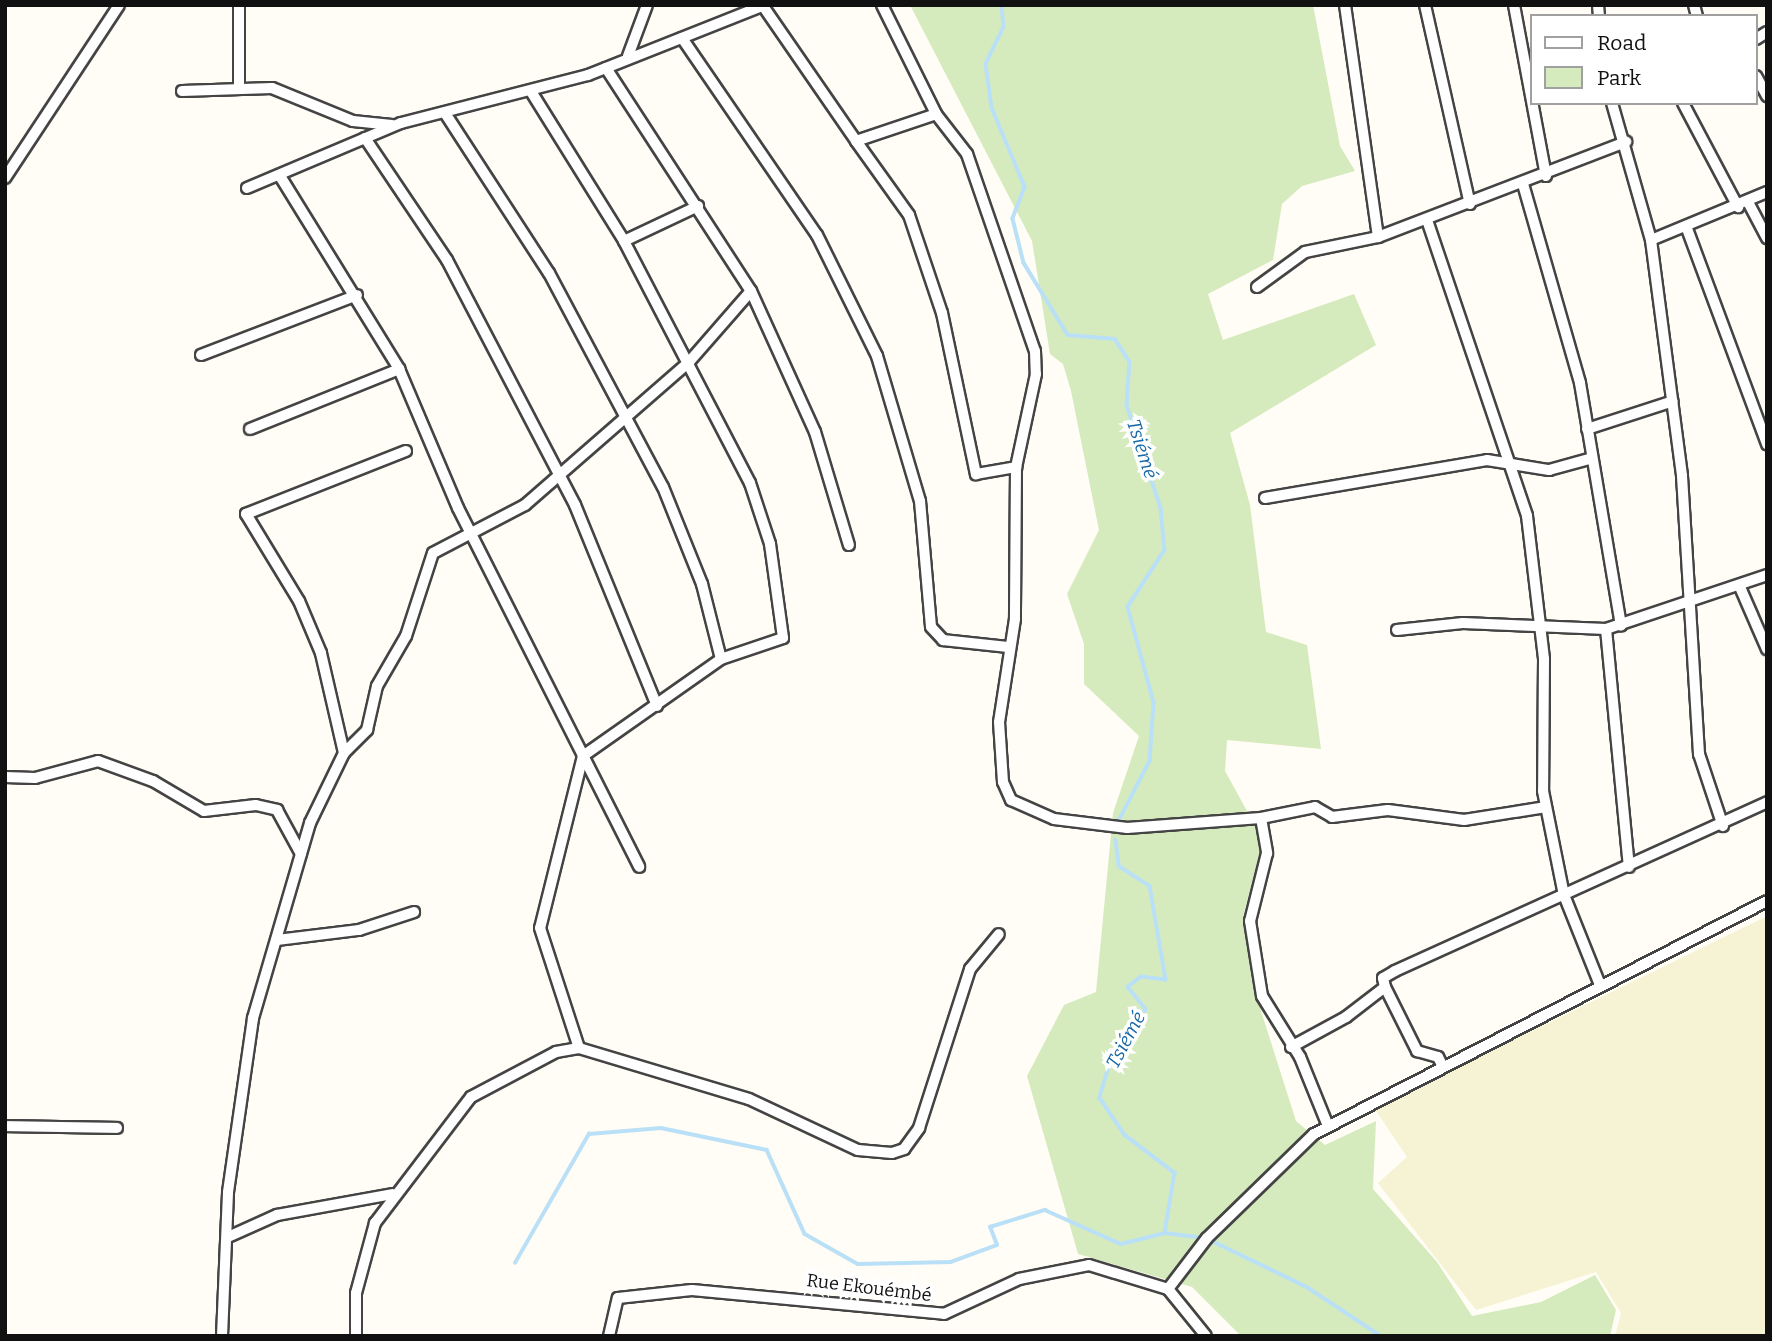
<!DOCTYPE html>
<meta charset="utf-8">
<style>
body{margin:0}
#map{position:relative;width:1772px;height:1341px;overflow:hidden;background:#fffdf5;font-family:Bitter,serif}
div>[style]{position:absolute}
.farmland>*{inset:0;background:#f6f3d4}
.green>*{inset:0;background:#d5ebbd}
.stream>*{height:3.5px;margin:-1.75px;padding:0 1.75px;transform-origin:1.75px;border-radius:1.75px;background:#b9e0f7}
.roads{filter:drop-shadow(2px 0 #444) drop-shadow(-2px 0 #444) drop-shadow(0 2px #444) drop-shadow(0 -2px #444)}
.street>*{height:10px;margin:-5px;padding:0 5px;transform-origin:5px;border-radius:5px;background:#fff}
span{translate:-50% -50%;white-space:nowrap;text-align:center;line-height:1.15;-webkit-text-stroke:7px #fff;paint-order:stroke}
.street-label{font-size:18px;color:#111}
.water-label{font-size:19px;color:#1768a6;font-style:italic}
.frame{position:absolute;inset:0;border:7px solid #111;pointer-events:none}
.legend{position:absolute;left:1530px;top:14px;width:228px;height:91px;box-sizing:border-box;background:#fff;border:2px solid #a0a0a0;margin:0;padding:9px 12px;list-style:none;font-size:21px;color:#111}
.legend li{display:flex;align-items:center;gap:14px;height:35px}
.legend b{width:35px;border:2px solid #a0a0a0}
</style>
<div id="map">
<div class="farmland">
<i style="clip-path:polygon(1767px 916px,1767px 1336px,1615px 1336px,1621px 1313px,1596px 1272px,1476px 1310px,1378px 1183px,1407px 1157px,1374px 1108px)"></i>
</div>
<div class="green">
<i style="clip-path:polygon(910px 5px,1313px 5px,1340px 146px,1355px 171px,1302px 186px,1282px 204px,1273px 260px,1208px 294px,1223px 340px,1354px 294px,1376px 345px,1230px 433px,1250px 505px,1266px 632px,1307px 645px,1321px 749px,1227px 740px,1225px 771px,1263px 840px,1243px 916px,1261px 1011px,1296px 1121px,1325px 1145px,1376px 1121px,1373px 1189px,1437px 1262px,1472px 1316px,1541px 1302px,1595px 1275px,1616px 1310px,1610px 1336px,1241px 1336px,1192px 1287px,1078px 1254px,1027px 1076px,1064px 1005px,1096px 992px,1113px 813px,1139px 736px,1084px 684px,1084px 644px,1067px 594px,1099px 530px,1071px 391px,1063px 364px,1050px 354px,1032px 241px)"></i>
</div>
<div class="stream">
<i style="left:1002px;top:5px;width:22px;rotate:85deg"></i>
<i style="left:1004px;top:27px;width:41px;rotate:115.9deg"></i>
<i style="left:986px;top:64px;width:44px;rotate:82.2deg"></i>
<i style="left:992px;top:108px;width:86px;rotate:67.3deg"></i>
<i style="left:1025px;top:187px;width:34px;rotate:111deg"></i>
<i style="left:1013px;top:219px;width:45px;rotate:76deg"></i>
<i style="left:1024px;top:263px;width:84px;rotate:58.6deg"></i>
<i style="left:1068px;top:335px;width:47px;rotate:4.9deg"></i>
<i style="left:1115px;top:339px;width:27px;rotate:57deg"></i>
<i style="left:1130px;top:362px;width:43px;rotate:94deg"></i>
<i style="left:1127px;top:405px;width:108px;rotate:71.7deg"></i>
<i style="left:1161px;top:508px;width:42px;rotate:84.6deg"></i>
<i style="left:1165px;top:550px;width:68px;rotate:123deg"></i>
<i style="left:1128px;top:607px;width:99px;rotate:74.8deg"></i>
<i style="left:1154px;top:703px;width:58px;rotate:93.9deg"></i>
<i style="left:1150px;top:761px;width:65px;rotate:117.3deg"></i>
<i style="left:1116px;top:840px;width:26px;rotate:83deg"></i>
<i style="left:1119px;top:866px;width:37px;rotate:33deg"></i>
<i style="left:1150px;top:886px;width:95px;rotate:80.3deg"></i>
<i style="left:1166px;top:980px;width:25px;rotate:-173deg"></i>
<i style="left:1141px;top:977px;width:16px;rotate:142deg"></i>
<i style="left:1128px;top:987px;width:28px;rotate:51deg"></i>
<i style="left:1146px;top:1009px;width:63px;rotate:123.9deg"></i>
<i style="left:1111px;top:1061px;width:39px;rotate:107deg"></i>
<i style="left:1100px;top:1098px;width:45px;rotate:56deg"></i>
<i style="left:1125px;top:1135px;width:63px;rotate:37.2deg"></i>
<i style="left:1175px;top:1173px;width:61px;rotate:99.5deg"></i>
<i style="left:1165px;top:1233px;width:38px;rotate:7deg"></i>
<i style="left:1210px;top:1240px;width:108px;rotate:25.9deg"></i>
<i style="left:1307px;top:1287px;width:89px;rotate:33.5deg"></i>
<i style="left:515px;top:1263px;width:149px;rotate:-60.2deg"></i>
<i style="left:589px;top:1134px;width:72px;rotate:-4.8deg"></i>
<i style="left:661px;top:1128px;width:108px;rotate:11.7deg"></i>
<i style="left:767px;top:1150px;width:92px;rotate:65.7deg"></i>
<i style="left:805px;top:1234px;width:61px;rotate:29.5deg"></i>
<i style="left:858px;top:1264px;width:93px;rotate:-1.2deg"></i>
<i style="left:951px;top:1262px;width:49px;rotate:-20.3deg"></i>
<i style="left:997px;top:1245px;width:19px;rotate:-111deg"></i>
<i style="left:990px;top:1227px;width:58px;rotate:-17.2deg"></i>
<i style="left:1045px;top:1210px;width:83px;rotate:24.1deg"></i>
<i style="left:1121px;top:1244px;width:45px;rotate:-14deg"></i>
</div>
<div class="roads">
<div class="street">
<i style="left:239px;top:5px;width:84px;rotate:90deg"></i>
<i style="left:882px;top:5px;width:122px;rotate:63.6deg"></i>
<i style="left:936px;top:114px;width:51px;rotate:52.2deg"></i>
<i style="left:967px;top:154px;width:208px;rotate:71deg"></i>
<i style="left:1035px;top:351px;width:23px;rotate:88deg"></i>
<i style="left:1036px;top:374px;width:95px;rotate:102.1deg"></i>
<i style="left:1016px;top:467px;width:152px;rotate:90.4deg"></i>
<i style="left:1015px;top:619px;width:104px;rotate:98.8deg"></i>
<i style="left:999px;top:722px;width:60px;rotate:86.2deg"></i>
<i style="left:1003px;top:782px;width:20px;rotate:66deg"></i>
<i style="left:1011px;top:800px;width:47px;rotate:23.8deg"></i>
<i style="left:1054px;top:819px;width:74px;rotate:7deg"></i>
<i style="left:1127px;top:828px;width:134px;rotate:-4.3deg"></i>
<i style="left:1261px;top:818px;width:55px;rotate:-11.5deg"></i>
<i style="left:1315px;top:807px;width:20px;rotate:30deg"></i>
<i style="left:1332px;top:817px;width:56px;rotate:-7.1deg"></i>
<i style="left:1388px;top:810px;width:77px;rotate:7.5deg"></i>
<i style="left:1464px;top:820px;width:83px;rotate:-9deg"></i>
<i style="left:1345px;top:5px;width:234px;rotate:81.9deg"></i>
<i style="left:1425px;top:5px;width:204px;rotate:77.3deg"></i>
<i style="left:1514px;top:5px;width:174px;rotate:79.4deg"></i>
<i style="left:1598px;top:5px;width:11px;rotate:85deg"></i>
<i style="left:1694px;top:5px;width:11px;rotate:75deg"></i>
<i style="left:763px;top:6px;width:164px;rotate:55.4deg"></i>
<i style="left:856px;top:141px;width:84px;rotate:-18.6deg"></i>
<i style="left:682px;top:38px;width:239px;rotate:55.6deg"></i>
<i style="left:817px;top:235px;width:135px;rotate:63.6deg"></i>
<i style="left:877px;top:356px;width:151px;rotate:73.5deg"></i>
<i style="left:920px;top:501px;width:126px;rotate:85deg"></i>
<i style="left:931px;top:627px;width:18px;rotate:47deg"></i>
<i style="left:943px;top:640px;width:65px;rotate:6.1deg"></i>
<i style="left:1756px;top:39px;width:13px;rotate:-32deg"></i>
<i style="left:628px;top:56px;width:54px;rotate:-69.6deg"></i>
<i style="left:606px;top:68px;width:266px;rotate:57deg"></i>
<i style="left:751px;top:291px;width:155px;rotate:65.6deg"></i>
<i style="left:815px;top:432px;width:118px;rotate:73.3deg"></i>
<i style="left:1756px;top:76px;width:23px;rotate:61deg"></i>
<i style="left:182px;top:91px;width:90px;rotate:-1.9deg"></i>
<i style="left:272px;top:88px;width:87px;rotate:22.2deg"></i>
<i style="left:353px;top:121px;width:39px;rotate:6deg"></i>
<i style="left:532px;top:93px;width:174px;rotate:58.1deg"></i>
<i style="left:624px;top:241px;width:273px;rotate:62.5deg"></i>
<i style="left:750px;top:483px;width:64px;rotate:71.8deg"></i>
<i style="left:770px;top:544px;width:95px;rotate:82.1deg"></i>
<i style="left:783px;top:638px;width:65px;rotate:161.3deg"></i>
<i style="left:721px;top:659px;width:169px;rotate:144.9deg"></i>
<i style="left:583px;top:756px;width:177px;rotate:104deg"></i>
<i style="left:540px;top:928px;width:126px;rotate:72deg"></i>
<i style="left:1612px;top:103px;width:142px;rotate:74.1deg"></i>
<i style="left:1651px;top:240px;width:238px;rotate:82.5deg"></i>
<i style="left:1682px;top:476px;width:279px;rotate:86.5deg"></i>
<i style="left:1699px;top:754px;width:76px;rotate:71.6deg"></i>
<i style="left:1683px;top:103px;width:118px;rotate:62.1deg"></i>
<i style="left:445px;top:113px;width:191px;rotate:57deg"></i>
<i style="left:549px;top:273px;width:242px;rotate:62deg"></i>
<i style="left:663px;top:487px;width:105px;rotate:68.1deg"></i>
<i style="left:702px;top:584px;width:77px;rotate:75.8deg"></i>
<i style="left:365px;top:138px;width:147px;rotate:56.1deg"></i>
<i style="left:447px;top:260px;width:276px;rotate:62.4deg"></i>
<i style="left:575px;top:505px;width:217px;rotate:67.8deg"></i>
<i style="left:856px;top:141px;width:91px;rotate:54.4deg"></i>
<i style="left:909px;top:215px;width:103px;rotate:71.4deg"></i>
<i style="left:942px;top:313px;width:165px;rotate:78.1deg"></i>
<i style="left:976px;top:474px;width:41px;rotate:-9.9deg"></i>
<i style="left:280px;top:176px;width:227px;rotate:58.3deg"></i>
<i style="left:399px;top:369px;width:151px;rotate:67deg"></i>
<i style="left:458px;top:508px;width:402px;rotate:63.2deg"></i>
<i style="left:5px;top:178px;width:207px;rotate:-56.6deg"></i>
<i style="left:1523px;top:184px;width:207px;rotate:74deg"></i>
<i style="left:1580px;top:383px;width:246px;rotate:80.4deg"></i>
<i style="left:247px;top:188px;width:167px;rotate:-22.9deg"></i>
<i style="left:401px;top:123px;width:193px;rotate:-14.4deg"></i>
<i style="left:588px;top:75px;width:190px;rotate:-21.6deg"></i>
<i style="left:1748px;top:202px;width:41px;rotate:62.2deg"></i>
<i style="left:1427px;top:220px;width:312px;rotate:71.3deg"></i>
<i style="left:1527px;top:516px;width:144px;rotate:83.2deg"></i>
<i style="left:1544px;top:659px;width:132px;rotate:90.4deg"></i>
<i style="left:1543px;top:791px;width:106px;rotate:78.6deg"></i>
<i style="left:1564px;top:895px;width:97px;rotate:68.2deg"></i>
<i style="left:1686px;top:226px;width:233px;rotate:69.6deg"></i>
<i style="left:1651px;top:240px;width:126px;rotate:-22.5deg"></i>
<i style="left:624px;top:241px;width:82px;rotate:-25.3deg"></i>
<i style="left:1257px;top:287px;width:59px;rotate:-36.1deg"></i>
<i style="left:1305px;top:252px;width:75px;rotate:-11.6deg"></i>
<i style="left:1378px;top:237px;width:266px;rotate:-21deg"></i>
<i style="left:201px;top:355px;width:167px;rotate:-21deg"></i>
<i style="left:250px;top:429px;width:161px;rotate:-21.9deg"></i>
<i style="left:1587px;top:429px;width:90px;rotate:-18deg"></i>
<i style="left:1265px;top:498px;width:225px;rotate:-9.7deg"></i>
<i style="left:1487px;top:460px;width:63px;rotate:9.2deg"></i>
<i style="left:1549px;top:470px;width:41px;rotate:-15.4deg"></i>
<i style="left:1740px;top:587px;width:68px;rotate:66.5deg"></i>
<i style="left:1606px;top:629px;width:239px;rotate:84.5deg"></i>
<i style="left:1397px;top:630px;width:66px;rotate:-6.1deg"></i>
<i style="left:1463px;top:623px;width:143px;rotate:2.4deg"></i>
<i style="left:1606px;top:629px;width:170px;rotate:-18.5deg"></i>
<i style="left:344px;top:753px;width:103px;rotate:-103deg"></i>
<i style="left:321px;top:653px;width:56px;rotate:-112.9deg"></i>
<i style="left:299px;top:601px;width:102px;rotate:-121.3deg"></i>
<i style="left:246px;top:514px;width:172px;rotate:-21.5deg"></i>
<i style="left:5px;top:777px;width:30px;rotate:2deg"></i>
<i style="left:35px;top:778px;width:65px;rotate:-15.1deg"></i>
<i style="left:98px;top:761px;width:59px;rotate:20deg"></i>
<i style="left:153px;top:781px;width:59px;rotate:30.5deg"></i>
<i style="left:204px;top:811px;width:52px;rotate:-6.6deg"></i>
<i style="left:256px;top:805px;width:22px;rotate:13deg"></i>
<i style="left:277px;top:810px;width:50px;rotate:61.4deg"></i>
<i style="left:1261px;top:818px;width:36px;rotate:80deg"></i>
<i style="left:1267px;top:853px;width:70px;rotate:104deg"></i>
<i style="left:1250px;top:921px;width:76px;rotate:80.9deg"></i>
<i style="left:1262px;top:996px;width:72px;rotate:58.1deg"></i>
<i style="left:1300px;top:1057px;width:74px;rotate:67.9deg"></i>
<i style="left:277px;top:940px;width:83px;rotate:-7deg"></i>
<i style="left:359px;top:930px;width:58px;rotate:-18.1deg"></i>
<i style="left:1385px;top:987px;width:72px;rotate:63.4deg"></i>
<i style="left:1417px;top:1051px;width:22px;rotate:16deg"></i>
<i style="left:1438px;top:1057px;width:11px;rotate:63deg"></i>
<i style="left:1291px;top:1047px;width:63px;rotate:-28.6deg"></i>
<i style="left:1346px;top:1017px;width:49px;rotate:-37.6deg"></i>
<i style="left:1385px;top:987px;width:9px;rotate:-103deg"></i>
<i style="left:1383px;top:978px;width:14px;rotate:-30deg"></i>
<i style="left:1395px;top:971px;width:409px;rotate:-24.4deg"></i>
<i style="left:5px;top:1126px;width:112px;rotate:1deg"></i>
<i style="left:228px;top:1237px;width:54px;rotate:-24.2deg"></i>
<i style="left:277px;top:1215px;width:117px;rotate:-10.3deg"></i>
<i style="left:1168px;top:1289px;width:64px;rotate:-52.6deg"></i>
<i style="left:1207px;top:1238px;width:149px;rotate:-44.2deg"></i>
<i style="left:1314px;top:1134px;width:509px;rotate:-27.22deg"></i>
<i style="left:222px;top:1336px;width:144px;rotate:-87.6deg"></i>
<i style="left:228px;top:1192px;width:176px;rotate:-81.8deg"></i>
<i style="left:253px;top:1018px;width:203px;rotate:-73.7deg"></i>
<i style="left:310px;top:823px;width:78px;rotate:-64.1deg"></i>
<i style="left:344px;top:753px;width:33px;rotate:-45deg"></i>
<i style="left:367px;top:730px;width:45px;rotate:-77.2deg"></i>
<i style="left:377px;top:686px;width:58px;rotate:-59.9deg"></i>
<i style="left:406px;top:636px;width:87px;rotate:-72deg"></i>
<i style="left:433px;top:553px;width:104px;rotate:-27.6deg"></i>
<i style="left:525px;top:505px;width:218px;rotate:-41.1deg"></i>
<i style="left:689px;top:362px;width:94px;rotate:-48.9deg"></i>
<i style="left:356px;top:1336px;width:43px;rotate:-90deg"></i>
<i style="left:356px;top:1293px;width:73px;rotate:-74.8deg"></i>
<i style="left:375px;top:1223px;width:158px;rotate:-52.7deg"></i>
<i style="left:471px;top:1097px;width:96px;rotate:-27.9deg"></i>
<i style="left:556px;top:1052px;width:23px;rotate:-10deg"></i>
<i style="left:579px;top:1048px;width:177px;rotate:16.7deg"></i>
<i style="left:749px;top:1099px;width:120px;rotate:25.1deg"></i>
<i style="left:858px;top:1150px;width:34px;rotate:5deg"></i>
<i style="left:892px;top:1153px;width:13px;rotate:-18deg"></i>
<i style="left:904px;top:1149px;width:26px;rotate:-54deg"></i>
<i style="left:919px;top:1128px;width:167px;rotate:-72.2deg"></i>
<i style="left:970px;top:969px;width:45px;rotate:-50.4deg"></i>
<i style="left:609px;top:1336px;width:39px;rotate:-77deg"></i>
<i style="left:618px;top:1298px;width:74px;rotate:-6.2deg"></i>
<i style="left:692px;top:1290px;width:253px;rotate:5.4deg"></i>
<i style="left:944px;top:1314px;width:83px;rotate:-25deg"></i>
<i style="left:1019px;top:1279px;width:71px;rotate:-11.3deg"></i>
<i style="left:1089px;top:1265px;width:83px;rotate:16.9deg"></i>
<i style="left:1168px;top:1289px;width:60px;rotate:51deg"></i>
</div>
</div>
<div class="street-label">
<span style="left:869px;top:1288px;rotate:7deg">Rue Ekouémbé</span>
</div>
<div class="water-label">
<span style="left:1142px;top:449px;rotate:72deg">Tsiémé</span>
<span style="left:1126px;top:1040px;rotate:-62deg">Tsiémé</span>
</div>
<div class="frame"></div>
<ul class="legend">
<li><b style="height:9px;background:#fff"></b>Road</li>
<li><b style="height:19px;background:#d5ebbd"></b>Park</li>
</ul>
</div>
